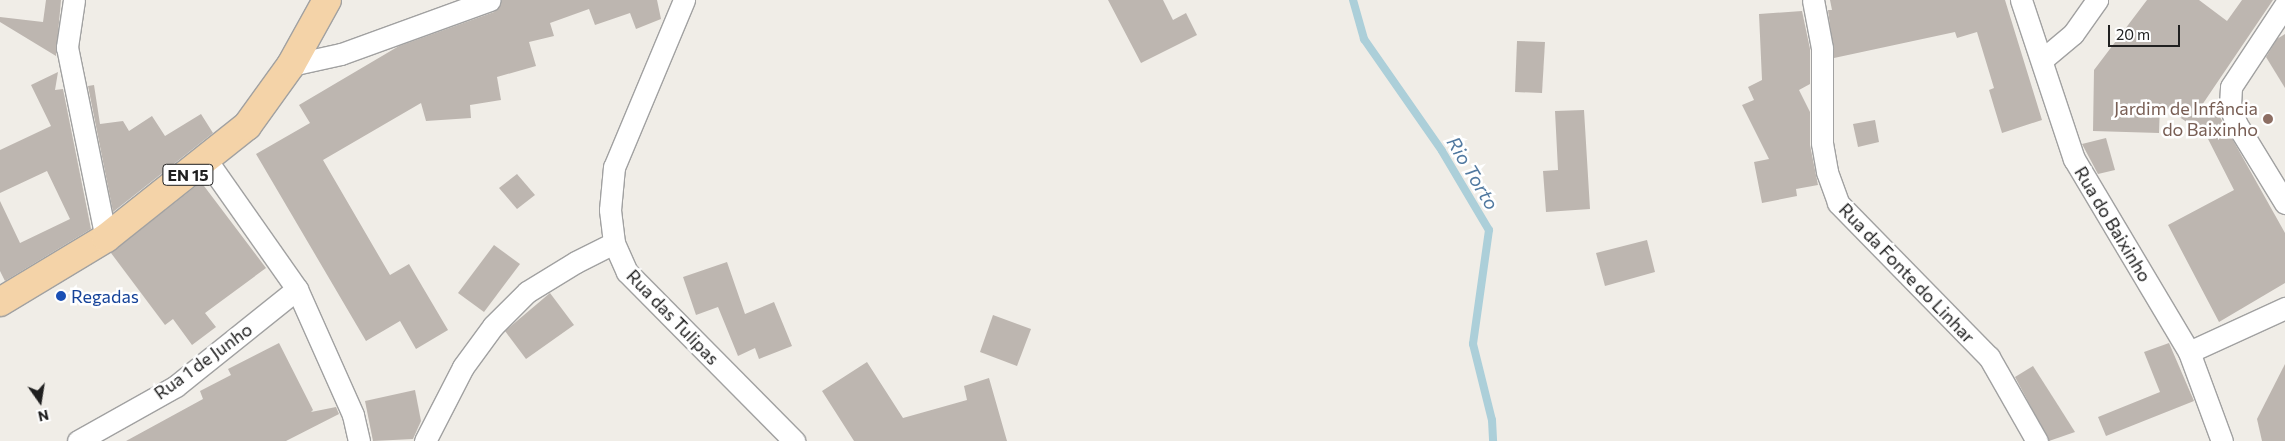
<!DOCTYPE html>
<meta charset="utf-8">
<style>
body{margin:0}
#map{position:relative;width:2285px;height:441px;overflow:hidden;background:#f0ede7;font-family:Commissioner,sans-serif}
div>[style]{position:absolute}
.stream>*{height:8px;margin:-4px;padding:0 4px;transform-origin:4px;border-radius:4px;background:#accfd9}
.building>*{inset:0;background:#bdb6b0}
.roads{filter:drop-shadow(1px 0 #a1a1a1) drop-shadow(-1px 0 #a1a1a1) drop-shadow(0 1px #a1a1a1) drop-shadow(0 -1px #a1a1a1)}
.minor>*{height:21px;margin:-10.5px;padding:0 10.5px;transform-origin:10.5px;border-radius:10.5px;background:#fff}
.primary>*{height:28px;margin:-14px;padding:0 14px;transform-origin:14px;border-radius:14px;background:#f4d3a8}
.dots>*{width:14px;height:14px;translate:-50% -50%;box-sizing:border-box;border:2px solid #fff;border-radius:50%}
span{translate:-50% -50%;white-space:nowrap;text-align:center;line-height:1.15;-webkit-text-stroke:5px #fff;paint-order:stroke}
.shield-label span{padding:1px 4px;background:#fff;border:1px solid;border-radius:4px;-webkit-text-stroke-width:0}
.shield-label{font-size:16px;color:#202020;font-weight:700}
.education-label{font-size:18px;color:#785e54}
.right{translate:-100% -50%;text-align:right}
.street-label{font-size:18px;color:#202020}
.transit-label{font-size:18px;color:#164399}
.left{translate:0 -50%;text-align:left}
.water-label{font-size:19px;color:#5179a0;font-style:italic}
.north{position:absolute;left:15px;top:376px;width:50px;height:50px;-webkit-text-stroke:4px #fff;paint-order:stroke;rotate:167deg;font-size:14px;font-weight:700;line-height:20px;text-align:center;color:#202020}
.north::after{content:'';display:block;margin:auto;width:18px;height:22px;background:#202020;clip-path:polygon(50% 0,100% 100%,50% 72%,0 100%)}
.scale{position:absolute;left:2108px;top:25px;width:72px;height:22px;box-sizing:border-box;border:2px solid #202020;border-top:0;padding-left:6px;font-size:15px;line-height:18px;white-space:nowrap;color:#202020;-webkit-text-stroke:4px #fff;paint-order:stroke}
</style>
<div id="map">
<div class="stream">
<i style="left:1353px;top:0;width:41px;rotate:74.2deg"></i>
<i style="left:1364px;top:39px;width:136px;rotate:55.1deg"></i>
<i style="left:1442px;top:151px;width:92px;rotate:59.3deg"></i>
<i style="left:1489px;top:230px;width:115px;rotate:98deg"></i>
<i style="left:1473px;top:344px;width:78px;rotate:76deg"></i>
<i style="left:1492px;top:420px;width:21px;rotate:87deg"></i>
</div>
<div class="building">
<i style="clip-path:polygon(46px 0,61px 0,56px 56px,0 22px,0 17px,43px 22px)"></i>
<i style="clip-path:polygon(502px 0,657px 0,661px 19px,636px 29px,630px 13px,595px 25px,589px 9px,550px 23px,554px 36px,529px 42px,536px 66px,497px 77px,501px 100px,470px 105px,471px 118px,426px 121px,421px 103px,323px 160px,390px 275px,409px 264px,448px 330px,416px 349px,400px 321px,366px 341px,256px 154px,310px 123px,299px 105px,399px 46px,494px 12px)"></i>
<i style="clip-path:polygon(1108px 0,1163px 0,1173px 20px,1186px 13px,1197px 35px,1141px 63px)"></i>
<i style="clip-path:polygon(1830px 0,2005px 0,2042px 120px,2002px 133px,1989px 90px,1994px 88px,1977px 32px,1957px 38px,1955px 32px,1834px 58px,1828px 10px,1832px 10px)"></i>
<i style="clip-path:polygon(2147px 0,2199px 0,2227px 21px,2242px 0,2273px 0,2202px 105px,2220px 117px,2285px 233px,2285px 283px,2219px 322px,2168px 225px,2234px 190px,2206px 135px,2160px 104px,2159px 133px,2093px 131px,2094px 70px)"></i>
<i style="clip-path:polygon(1802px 11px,1810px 49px,1810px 84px,1799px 90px,1810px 112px,1810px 145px,1818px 185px,1796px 189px,1797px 196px,1762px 203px,1754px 162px,1769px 159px,1742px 105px,1754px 100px,1748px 87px,1762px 80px,1759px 14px)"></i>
<i style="clip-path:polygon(2285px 34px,2285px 88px,2266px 57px,2277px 39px)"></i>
<i style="clip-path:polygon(1517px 41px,1545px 42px,1542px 93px,1515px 92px)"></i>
<i style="clip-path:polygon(58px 72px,55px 90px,63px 89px,91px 229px,5px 281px,0 271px,0 201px,20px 243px,70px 219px,47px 171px,0 193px,0 150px,51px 126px,31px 85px)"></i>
<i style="clip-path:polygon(94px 85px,100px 124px,123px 121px,129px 131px,152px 116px,165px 136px,201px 114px,213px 133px,113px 212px,88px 86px)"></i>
<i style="clip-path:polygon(1584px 110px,1590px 209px,1546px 212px,1543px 171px,1558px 170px,1555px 111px)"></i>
<i style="clip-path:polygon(1875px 120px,1879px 142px,1858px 147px,1853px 124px)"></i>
<i style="clip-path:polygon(2106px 138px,2115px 170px,2098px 174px,2082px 144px)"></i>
<i style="clip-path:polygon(517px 174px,535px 195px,517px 209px,499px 188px)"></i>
<i style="clip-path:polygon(201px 182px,266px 268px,205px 313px,216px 327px,192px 345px,173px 319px,165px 325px,111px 253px)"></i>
<i style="clip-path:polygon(1647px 240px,1655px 272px,1605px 286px,1596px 253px)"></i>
<i style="clip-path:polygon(494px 245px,520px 264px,484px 312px,458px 293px)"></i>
<i style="clip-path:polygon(727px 262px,745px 314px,774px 302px,792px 346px,759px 359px,755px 348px,738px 356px,718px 307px,696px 315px,683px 277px)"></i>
<i style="clip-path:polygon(550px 293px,574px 325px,526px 359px,505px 331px)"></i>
<i style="clip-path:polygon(993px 315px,1031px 329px,1017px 366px,980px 352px)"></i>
<i style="clip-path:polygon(279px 343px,313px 410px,311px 412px,336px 407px,339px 414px,286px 441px,126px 441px,203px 399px,200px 391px,231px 375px,228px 369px)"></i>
<i style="clip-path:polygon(2169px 343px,2194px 401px,2106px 436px,2098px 417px,2160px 392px,2144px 352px)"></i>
<i style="clip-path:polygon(867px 362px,903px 418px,967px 400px,964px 386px,989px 378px,1007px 441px,854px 441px,822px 391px)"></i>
<i style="clip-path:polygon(2285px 364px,2285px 441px,2262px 441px,2257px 419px)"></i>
<i style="clip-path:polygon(2033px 366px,2056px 402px,2075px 432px,2049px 441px,2015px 377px)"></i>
<i style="clip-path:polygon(415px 390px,421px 421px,413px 439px,373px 441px,365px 401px)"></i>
</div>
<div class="roads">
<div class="minor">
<i style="left:74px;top:0;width:48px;rotate:98.5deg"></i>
<i style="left:67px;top:47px;width:195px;rotate:78.5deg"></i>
<i style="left:684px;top:0;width:181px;rotate:112.7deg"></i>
<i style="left:614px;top:167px;width:43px;rotate:95.3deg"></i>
<i style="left:610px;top:210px;width:33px;rotate:83deg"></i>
<i style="left:614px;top:243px;width:32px;rotate:66deg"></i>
<i style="left:627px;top:272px;width:238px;rotate:45.3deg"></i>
<i style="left:1813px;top:0;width:49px;rotate:79.4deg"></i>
<i style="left:1822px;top:48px;width:95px;rotate:90deg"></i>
<i style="left:1822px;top:143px;width:29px;rotate:80deg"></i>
<i style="left:1827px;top:172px;width:33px;rotate:70deg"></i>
<i style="left:1838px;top:203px;width:216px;rotate:45.6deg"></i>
<i style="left:1989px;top:357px;width:97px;rotate:60.3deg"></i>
<i style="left:2021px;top:0;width:168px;rotate:71.6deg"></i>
<i style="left:2074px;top:159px;width:225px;rotate:59.2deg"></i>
<i style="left:2189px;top:352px;width:95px;rotate:69.7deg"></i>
<i style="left:2285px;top:5px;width:98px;rotate:123.4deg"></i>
<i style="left:2231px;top:87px;width:20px;rotate:93deg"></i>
<i style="left:2230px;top:107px;width:17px;rotate:69deg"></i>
<i style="left:2236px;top:123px;width:94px;rotate:58.5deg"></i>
<i style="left:2043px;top:59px;width:39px;rotate:-40deg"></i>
<i style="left:2073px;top:34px;width:42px;rotate:-54.8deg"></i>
<i style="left:291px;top:65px;width:51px;rotate:-12.4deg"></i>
<i style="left:341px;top:54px;width:158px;rotate:-19.9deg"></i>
<i style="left:207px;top:161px;width:156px;rotate:54.9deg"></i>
<i style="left:297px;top:289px;width:138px;rotate:66deg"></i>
<i style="left:353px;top:415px;width:27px;rotate:77deg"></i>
<i style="left:2189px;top:352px;width:106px;rotate:-24.6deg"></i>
<i style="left:78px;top:441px;width:112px;rotate:-29.3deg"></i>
<i style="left:176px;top:386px;width:155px;rotate:-38.7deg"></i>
<i style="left:425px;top:441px;width:83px;rotate:-62.8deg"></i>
<i style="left:463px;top:367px;width:51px;rotate:-53.8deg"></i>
<i style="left:493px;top:326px;width:48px;rotate:-45deg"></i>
<i style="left:527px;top:292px;width:57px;rotate:-31.5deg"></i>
<i style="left:576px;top:262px;width:42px;rotate:-26.6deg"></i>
</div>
<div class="primary">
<i style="left:0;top:302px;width:124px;rotate:-31.1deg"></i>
<i style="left:106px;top:238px;width:180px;rotate:-38.5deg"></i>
<i style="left:247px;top:126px;width:75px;rotate:-54.2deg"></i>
<i style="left:291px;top:65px;width:74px;rotate:-61deg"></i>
</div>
</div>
<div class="dots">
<i style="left:2268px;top:119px;background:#8d6e63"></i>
<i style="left:61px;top:296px;background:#1a4fb4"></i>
</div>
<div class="shield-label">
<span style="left:188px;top:175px">EN 15</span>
</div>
<div class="education-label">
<span class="right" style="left:2258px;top:119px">Jardim de Infância<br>do Baixinho</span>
</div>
<div class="street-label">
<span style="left:2113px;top:224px;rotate:59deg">Rua do Baixinho</span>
<span style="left:1907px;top:273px;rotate:46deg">Rua da Fonte do Linhar</span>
<span style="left:673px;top:317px;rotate:46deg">Rua das Tulipas</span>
<span style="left:203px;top:361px;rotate:-36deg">Rua 1 de Junho</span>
</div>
<div class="transit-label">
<span class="left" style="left:71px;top:296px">Regadas</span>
</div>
<div class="water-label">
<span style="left:1473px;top:173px;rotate:59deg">Rio Torto</span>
</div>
<div class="north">N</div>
<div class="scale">20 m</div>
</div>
